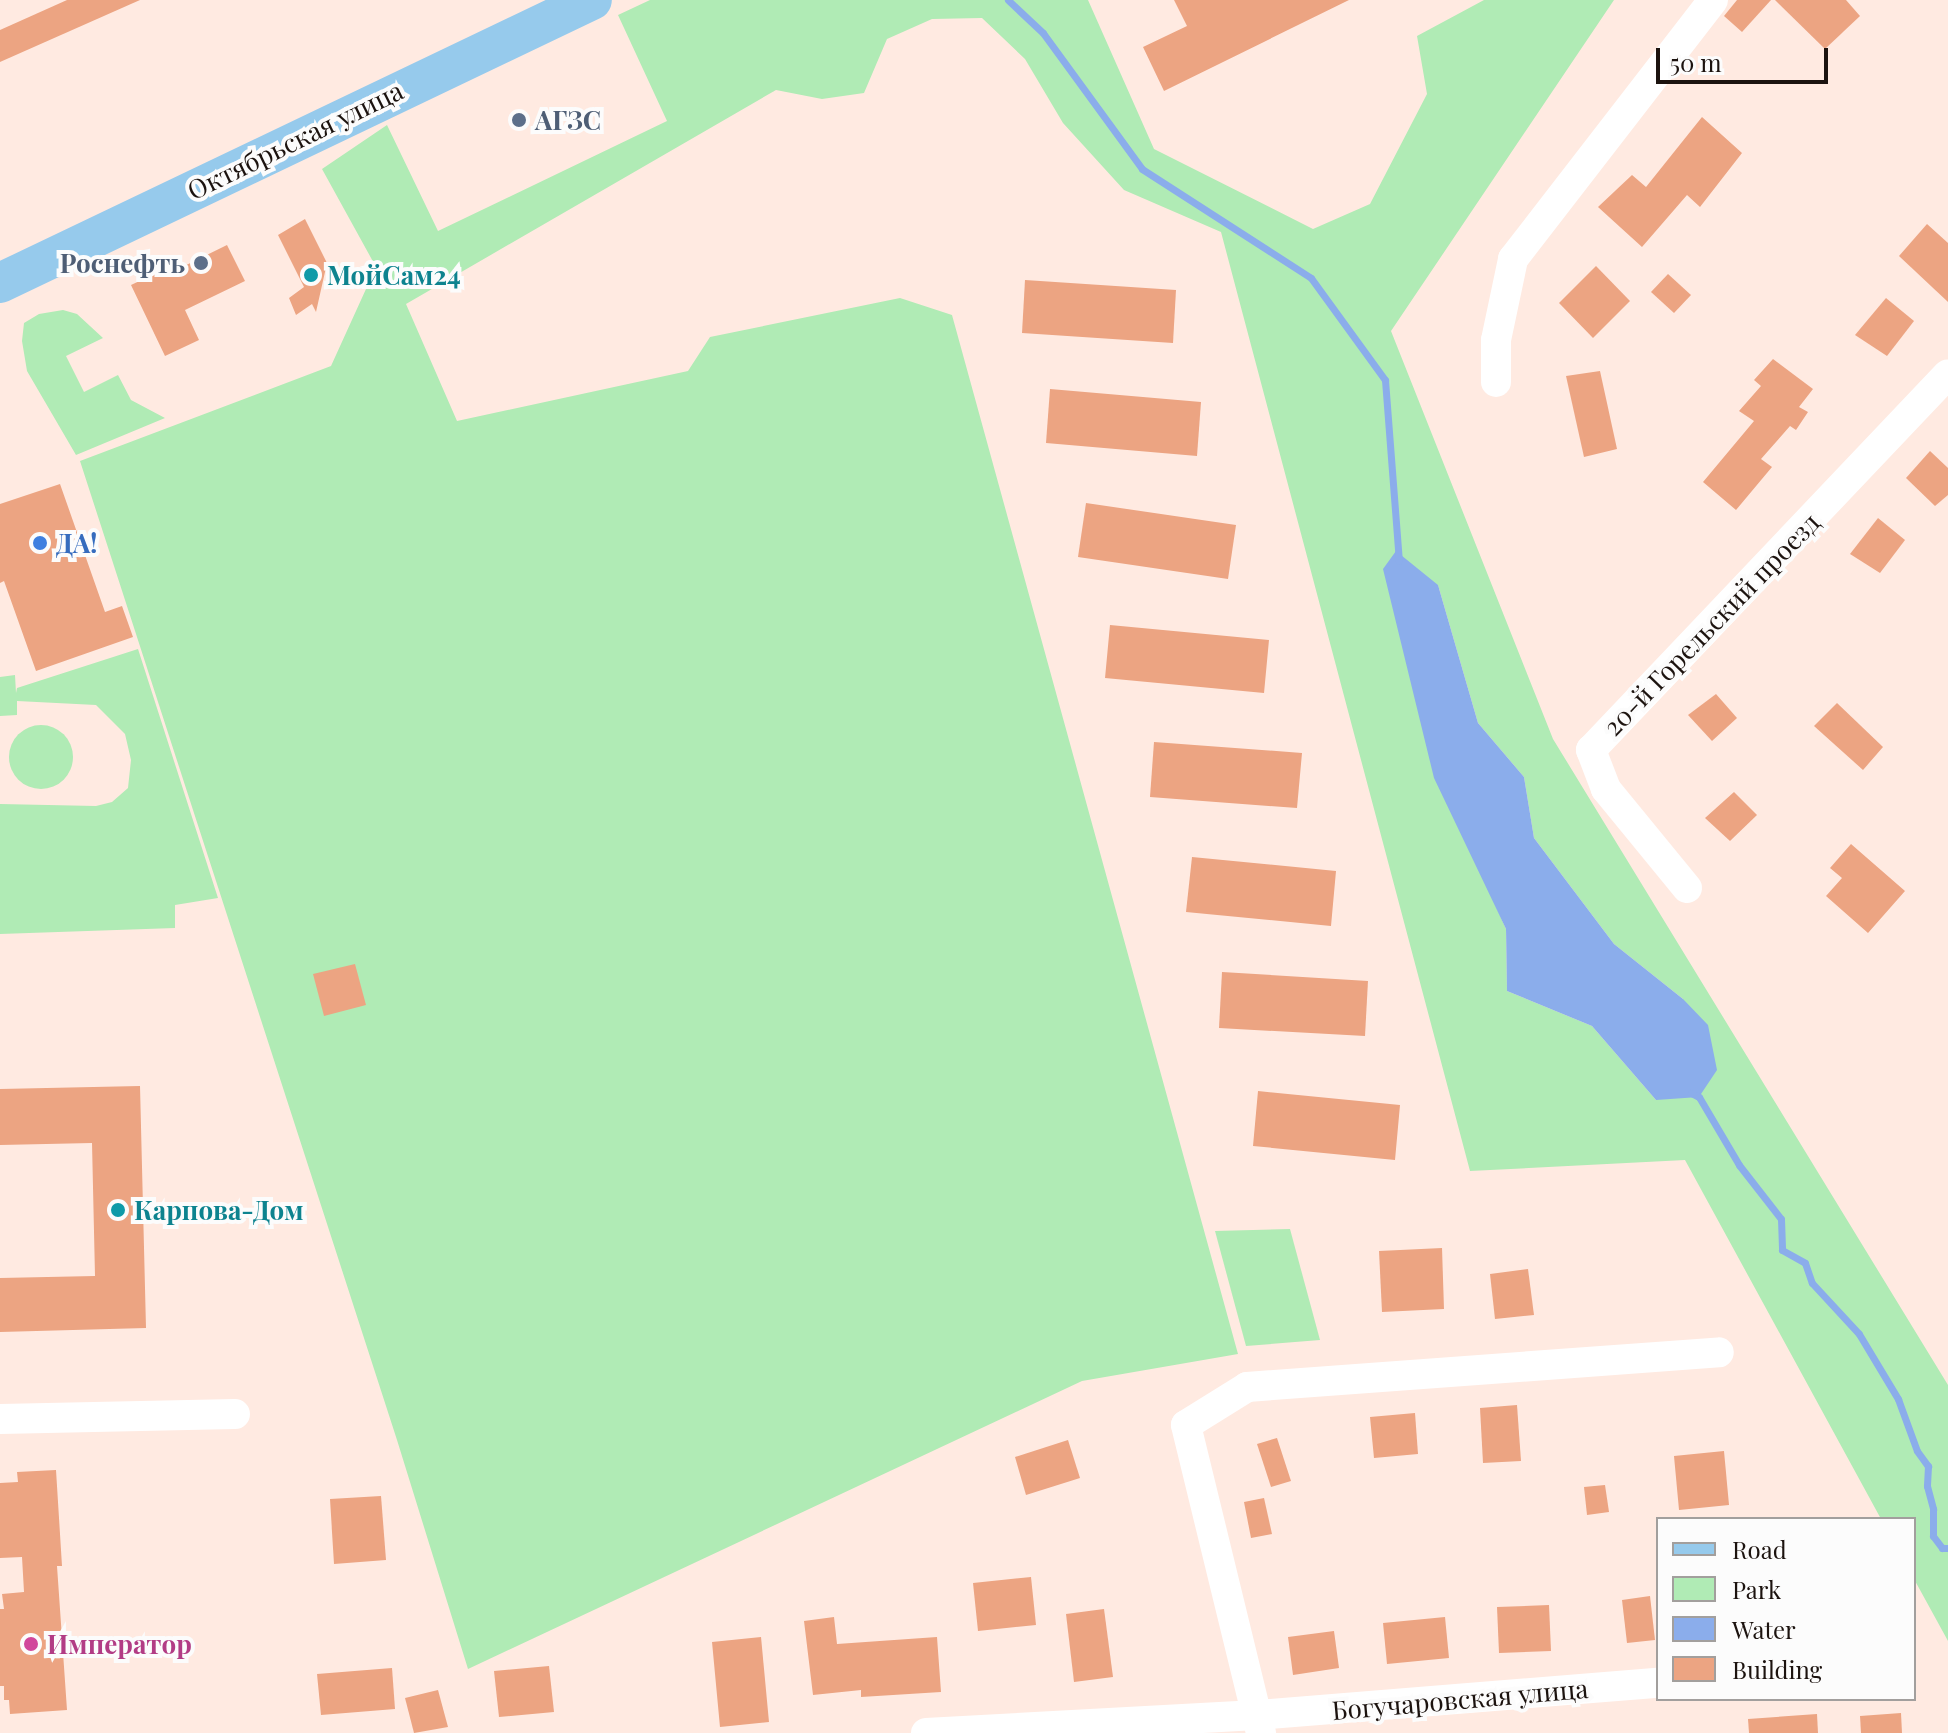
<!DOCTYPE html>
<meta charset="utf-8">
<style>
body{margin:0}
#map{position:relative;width:1948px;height:1733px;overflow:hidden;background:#ffeae1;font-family:"Playfair Display",serif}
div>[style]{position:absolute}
.green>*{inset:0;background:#b0ebb5}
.round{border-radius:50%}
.water>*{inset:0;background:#8badeb}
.stream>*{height:7px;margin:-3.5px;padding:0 3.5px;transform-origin:3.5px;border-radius:3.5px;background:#8badeb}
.building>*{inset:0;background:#eca482}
.minor>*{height:30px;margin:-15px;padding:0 15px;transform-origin:15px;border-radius:15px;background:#fff}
.major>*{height:40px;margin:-20px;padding:0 20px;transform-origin:20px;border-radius:20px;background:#96caec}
.dots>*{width:22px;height:22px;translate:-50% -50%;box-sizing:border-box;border:4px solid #fcfcfc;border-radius:50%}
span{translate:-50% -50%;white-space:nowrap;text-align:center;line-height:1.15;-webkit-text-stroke:8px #fcfcfc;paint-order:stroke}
.service-label{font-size:26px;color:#4e5e75;font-weight:700}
.left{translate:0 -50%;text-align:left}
.right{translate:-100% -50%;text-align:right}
.street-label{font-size:26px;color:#1c130f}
.culture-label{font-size:26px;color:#0d838f;font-weight:700}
.shop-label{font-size:26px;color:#366cbe;font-weight:700}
.hotel-label{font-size:26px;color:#b23c85;font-weight:700}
.legend{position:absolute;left:1656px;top:1517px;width:260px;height:184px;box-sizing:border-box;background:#fcfcfc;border:2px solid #a29f9d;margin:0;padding:10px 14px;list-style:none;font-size:24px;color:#1c130f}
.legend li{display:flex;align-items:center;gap:16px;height:40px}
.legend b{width:40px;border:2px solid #a29f9d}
.scale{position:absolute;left:1656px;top:48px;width:172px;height:36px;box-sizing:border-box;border:4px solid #1c130f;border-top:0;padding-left:10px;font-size:24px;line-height:28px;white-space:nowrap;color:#1c130f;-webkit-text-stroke:6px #fcfcfc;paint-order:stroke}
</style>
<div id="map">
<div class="green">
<i style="clip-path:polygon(evenodd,650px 0,1088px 0,1154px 149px,1313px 229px,1370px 204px,1427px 94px,1417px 36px,1484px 0,1614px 0,1391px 331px,1553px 739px,1948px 1385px,1948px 1641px,1914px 1579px,1914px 1519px,1881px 1519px,1685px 1160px,1470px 1171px,1221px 232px,1124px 190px,1063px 123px,1025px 59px,982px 18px,932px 19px,887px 39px,864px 93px,822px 99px,776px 90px,406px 304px,457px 421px,688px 371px,710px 337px,900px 298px,952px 315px,1238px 1354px,1082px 1381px,468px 1669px,397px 1440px,80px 461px,331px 366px,376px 267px,322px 169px,387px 125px,438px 231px,667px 121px,618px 15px,650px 0,1438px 585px,1478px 723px,1524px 777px,1534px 838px,1614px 944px,1683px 999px,1656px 1100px,1592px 1026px,1507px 991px,1506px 929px,1473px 855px,1438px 585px)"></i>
<i style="clip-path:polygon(63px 310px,77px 314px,103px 338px,66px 356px,84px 392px,118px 375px,131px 400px,165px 418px,76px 455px,27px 371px,22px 341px,24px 323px,39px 314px)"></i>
<i style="clip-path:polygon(138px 649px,218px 898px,175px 905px,175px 928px,0 934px,0 804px,96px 806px,112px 802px,128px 788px,131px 760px,125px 734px,96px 705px,17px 701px,17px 715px,0 716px,0 677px,15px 675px,16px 693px,17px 688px)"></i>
<i class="round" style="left:9px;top:725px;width:64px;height:64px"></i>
<i style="clip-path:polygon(1290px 1229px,1320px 1340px,1246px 1346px,1215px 1231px)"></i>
</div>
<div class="water">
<i style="clip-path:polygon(1396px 551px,1438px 585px,1478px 723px,1524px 777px,1534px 838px,1614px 944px,1683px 999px,1708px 1025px,1717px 1070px,1699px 1097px,1656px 1100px,1592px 1026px,1507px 991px,1506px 929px,1434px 778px,1383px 569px)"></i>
</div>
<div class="stream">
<i style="left:1008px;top:0;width:48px;rotate:43.3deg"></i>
<i style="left:1043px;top:33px;width:168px;rotate:53.9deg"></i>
<i style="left:1142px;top:169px;width:201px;rotate:32.8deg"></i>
<i style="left:1311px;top:278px;width:126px;rotate:54deg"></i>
<i style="left:1385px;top:380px;width:181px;rotate:85.6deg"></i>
<i style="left:1691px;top:1093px;width:9px;rotate:27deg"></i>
<i style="left:1699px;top:1097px;width:79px;rotate:59.5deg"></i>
<i style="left:1739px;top:1165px;width:68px;rotate:52.1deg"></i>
<i style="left:1781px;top:1219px;width:31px;rotate:88deg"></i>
<i style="left:1782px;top:1250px;width:26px;rotate:29deg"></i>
<i style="left:1805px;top:1263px;width:21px;rotate:71deg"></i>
<i style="left:1812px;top:1283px;width:69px;rotate:47.3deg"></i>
<i style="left:1859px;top:1334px;width:76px;rotate:59deg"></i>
<i style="left:1898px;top:1399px;width:55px;rotate:69.9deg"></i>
<i style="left:1917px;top:1451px;width:19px;rotate:54deg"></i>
<i style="left:1928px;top:1466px;width:20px;rotate:93deg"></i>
<i style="left:1927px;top:1486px;width:24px;rotate:75deg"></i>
<i style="left:1933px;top:1509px;width:27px;rotate:90deg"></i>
<i style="left:1933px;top:1536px;width:15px;rotate:53deg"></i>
<i style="left:1942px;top:1548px;width:6px"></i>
</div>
<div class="building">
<i style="clip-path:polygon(67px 0,140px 0,0 62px,0 30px)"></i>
<i style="clip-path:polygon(1174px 0,1349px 0,1164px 91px,1143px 47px,1187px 26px)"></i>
<i style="clip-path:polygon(1737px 0,1771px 0,1742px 32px,1724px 16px)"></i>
<i style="clip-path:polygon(1775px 0,1846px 0,1860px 16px,1825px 49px)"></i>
<i style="clip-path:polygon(1702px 117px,1742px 153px,1700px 207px,1687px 195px,1642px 247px,1598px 207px,1632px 175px,1646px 187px)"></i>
<i style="clip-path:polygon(305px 219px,327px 263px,316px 312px,312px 304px,296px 315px,289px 298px,304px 287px,278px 235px)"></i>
<i style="clip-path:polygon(1927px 224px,1948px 243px,1948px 302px,1899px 256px)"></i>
<i style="clip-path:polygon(227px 245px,245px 281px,185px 310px,199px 340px,165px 356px,131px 285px,165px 269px,168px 274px)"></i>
<i style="clip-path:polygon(1596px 266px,1630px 301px,1593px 338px,1559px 303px)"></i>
<i style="clip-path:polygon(1668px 274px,1691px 295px,1674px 313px,1651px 292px)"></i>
<i style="clip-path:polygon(1025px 280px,1176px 290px,1173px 343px,1022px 333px)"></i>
<i style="clip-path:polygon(1886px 298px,1914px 321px,1887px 356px,1855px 335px)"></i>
<i style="clip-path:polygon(1773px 359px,1813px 389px,1799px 407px,1808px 412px,1796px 430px,1790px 426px,1761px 459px,1772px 467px,1736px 510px,1703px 482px,1754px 421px,1739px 411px,1761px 386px,1754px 380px)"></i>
<i style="clip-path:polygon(1600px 371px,1617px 449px,1584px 457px,1566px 376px)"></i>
<i style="clip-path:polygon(1050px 389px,1201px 402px,1197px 456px,1046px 443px)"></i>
<i style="clip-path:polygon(1930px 451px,1948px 468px,1948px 495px,1935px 506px,1906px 478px)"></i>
<i style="clip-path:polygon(60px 484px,105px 612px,122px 606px,133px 637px,36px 671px,4px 581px,0 583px,0 504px)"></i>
<i style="clip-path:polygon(1086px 503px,1236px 525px,1228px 579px,1078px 557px)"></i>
<i style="clip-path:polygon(1878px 518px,1905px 540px,1880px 573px,1850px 554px)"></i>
<i style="clip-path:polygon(1110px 625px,1269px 640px,1264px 693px,1105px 678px)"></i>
<i style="clip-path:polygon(1716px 694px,1737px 718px,1712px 741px,1688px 715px)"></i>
<i style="clip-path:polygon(1837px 703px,1883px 747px,1863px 770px,1814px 726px)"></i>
<i style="clip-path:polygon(1154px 742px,1302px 753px,1297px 808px,1150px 797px)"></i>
<i style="clip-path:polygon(1734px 792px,1757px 815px,1730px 841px,1705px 818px)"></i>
<i style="clip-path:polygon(1851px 844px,1905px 891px,1868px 933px,1826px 896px,1842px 878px,1830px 868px)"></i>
<i style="clip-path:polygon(1192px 857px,1336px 871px,1331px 926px,1186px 912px)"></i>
<i style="clip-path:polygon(355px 964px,366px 1005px,324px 1016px,313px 974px)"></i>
<i style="clip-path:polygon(1222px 972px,1368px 981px,1365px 1036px,1219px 1028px)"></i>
<i style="clip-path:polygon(140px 1086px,146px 1328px,0 1332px,0 1278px,95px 1276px,92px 1143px,0 1145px,0 1089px)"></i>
<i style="clip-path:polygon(1258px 1091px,1400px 1105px,1395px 1160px,1253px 1146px)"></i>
<i style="clip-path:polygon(1442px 1248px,1444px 1309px,1382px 1312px,1379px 1251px)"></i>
<i style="clip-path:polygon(1528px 1269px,1534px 1315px,1495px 1319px,1490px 1274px)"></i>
<i style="clip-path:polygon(1517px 1405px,1521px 1461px,1483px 1463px,1480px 1408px)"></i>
<i style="clip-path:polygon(1415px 1413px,1418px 1454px,1374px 1458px,1370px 1417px)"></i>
<i style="clip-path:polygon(1277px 1438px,1291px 1481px,1271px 1487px,1257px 1444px)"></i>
<i style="clip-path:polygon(1068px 1440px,1080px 1478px,1026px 1495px,1015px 1457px)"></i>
<i style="clip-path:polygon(1724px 1451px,1729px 1505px,1679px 1510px,1674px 1456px)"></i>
<i style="clip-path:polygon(56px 1470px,62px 1566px,57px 1566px,67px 1710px,10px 1714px,9px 1700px,4px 1700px,4px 1686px,0 1686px,0 1609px,4px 1609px,2px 1594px,24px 1592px,22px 1557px,0 1558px,0 1483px,18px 1482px,17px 1472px)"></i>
<i style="clip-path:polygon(1605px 1485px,1609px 1512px,1587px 1515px,1584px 1487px)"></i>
<i style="clip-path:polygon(381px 1496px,386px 1560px,334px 1564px,330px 1499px)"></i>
<i style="clip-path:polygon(1264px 1498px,1272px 1534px,1251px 1538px,1244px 1502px)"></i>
<i style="clip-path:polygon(1031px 1577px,1036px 1625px,978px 1631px,973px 1583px)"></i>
<i style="clip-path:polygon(1650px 1596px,1655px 1640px,1627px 1643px,1622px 1600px)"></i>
<i style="clip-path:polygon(1549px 1605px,1551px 1651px,1499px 1653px,1497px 1607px)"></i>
<i style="clip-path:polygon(1104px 1609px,1113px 1677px,1074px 1682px,1066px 1614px)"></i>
<i style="clip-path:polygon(834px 1617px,837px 1644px,937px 1637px,941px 1692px,861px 1697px,861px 1690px,813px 1695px,804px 1621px)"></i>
<i style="clip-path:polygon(1445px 1617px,1449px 1658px,1387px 1664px,1383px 1623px)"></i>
<i style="clip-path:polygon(1334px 1631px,1339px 1668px,1293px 1675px,1288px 1637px)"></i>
<i style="clip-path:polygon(761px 1637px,769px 1722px,720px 1727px,712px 1642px)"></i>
<i style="clip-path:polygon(549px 1666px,554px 1712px,499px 1717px,494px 1671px)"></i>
<i style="clip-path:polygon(392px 1668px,395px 1709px,321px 1715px,317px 1674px)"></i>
<i style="clip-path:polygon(438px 1690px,448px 1727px,414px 1733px,405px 1698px)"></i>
<i style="clip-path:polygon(1901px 1713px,1902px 1733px,1861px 1733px,1860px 1716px)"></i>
<i style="clip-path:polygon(1817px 1714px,1818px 1733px,1749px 1733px,1748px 1719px)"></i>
</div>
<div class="minor">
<i style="left:1496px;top:382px;width:42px;rotate:-90deg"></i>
<i style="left:1496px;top:340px;width:83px;rotate:-78.1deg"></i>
<i style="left:1513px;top:259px;width:327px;rotate:-52.3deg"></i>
<i style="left:1687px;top:888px;width:128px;rotate:-129.3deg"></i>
<i style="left:1606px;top:789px;width:42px;rotate:-111deg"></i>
<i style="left:1591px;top:750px;width:518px;rotate:-46.48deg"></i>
<i style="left:0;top:1419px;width:235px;rotate:-1.2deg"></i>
<i style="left:926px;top:1733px;width:331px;rotate:-3.1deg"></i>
<i style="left:1257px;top:1715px;width:402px;rotate:-4.6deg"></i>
<i style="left:1261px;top:1733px;width:317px;rotate:-103.7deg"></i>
<i style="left:1186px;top:1425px;width:72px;rotate:-31.9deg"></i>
<i style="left:1247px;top:1387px;width:473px;rotate:-4.2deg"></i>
</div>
<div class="major">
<i style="left:0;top:283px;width:656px;rotate:-25.55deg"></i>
</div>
<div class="dots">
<i style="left:519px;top:120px;background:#5c6f8a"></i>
<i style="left:201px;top:263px;background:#5c6f8a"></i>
<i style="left:311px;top:275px;background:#0f9aa8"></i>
<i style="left:40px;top:543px;background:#3f7fe0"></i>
<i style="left:118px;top:1210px;background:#0f9aa8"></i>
<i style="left:31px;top:1644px;background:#d1479c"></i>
</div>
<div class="service-label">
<span class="left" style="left:535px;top:120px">АГЗС</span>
<span class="right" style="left:185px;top:263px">Роснефть</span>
</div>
<div class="street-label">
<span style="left:295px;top:140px;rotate:-26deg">Октябрьская улица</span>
<span style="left:1711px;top:624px;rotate:-46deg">20-й Горельский проезд</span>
<span style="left:1460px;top:1699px;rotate:-5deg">Богучаровская улица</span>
</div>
<div class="culture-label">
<span class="left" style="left:327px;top:275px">МойСам24</span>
<span class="left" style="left:134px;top:1210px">Карпова-Дом</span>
</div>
<div class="shop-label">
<span class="left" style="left:56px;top:543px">ДА!</span>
</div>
<div class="hotel-label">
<span class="left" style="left:47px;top:1644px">Император</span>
</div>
<ul class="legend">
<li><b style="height:10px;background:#96caec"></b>Road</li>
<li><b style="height:22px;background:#b0ebb5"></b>Park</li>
<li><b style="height:22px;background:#8badeb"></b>Water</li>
<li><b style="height:22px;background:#eca482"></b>Building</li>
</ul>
<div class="scale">50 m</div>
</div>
